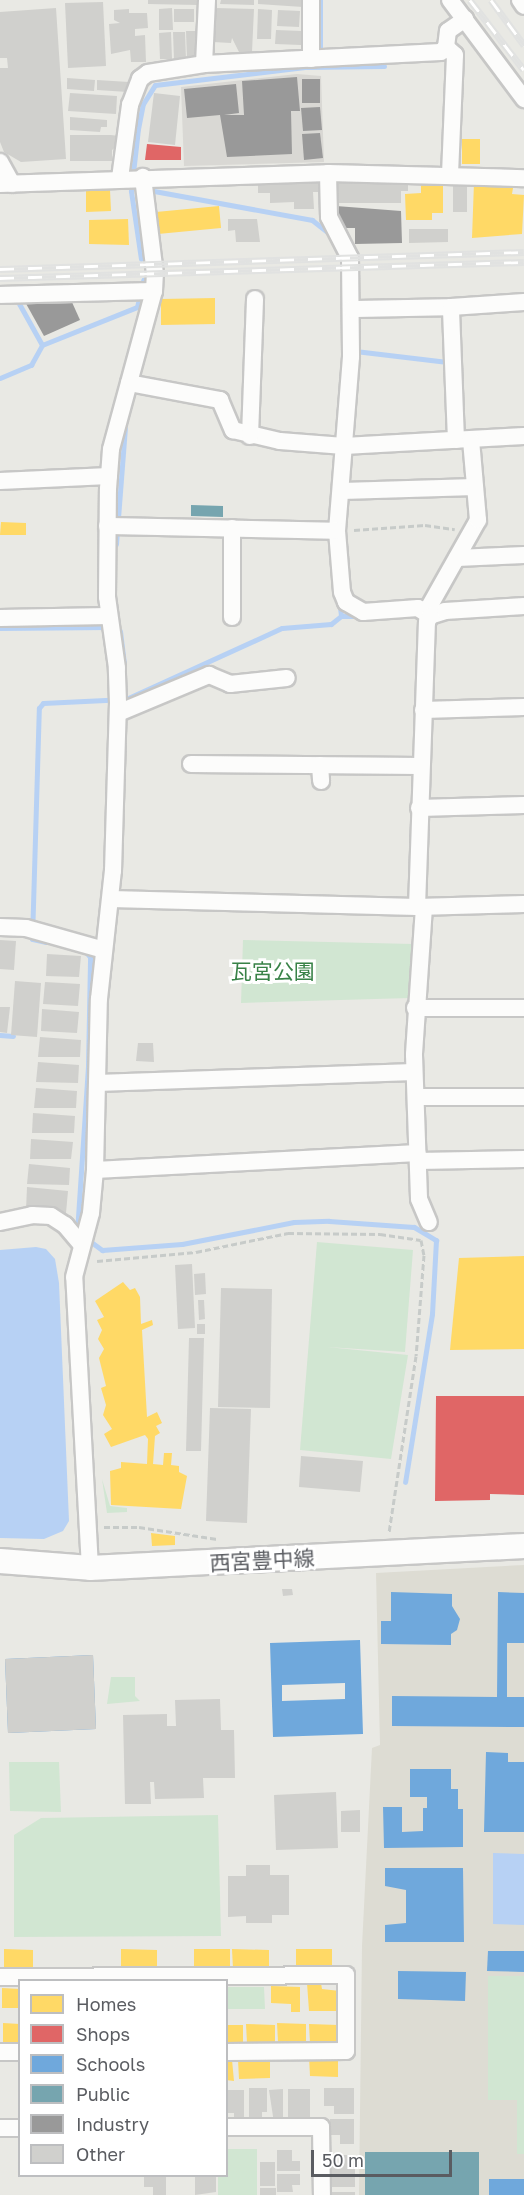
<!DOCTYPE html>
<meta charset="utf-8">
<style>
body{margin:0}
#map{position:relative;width:524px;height:2195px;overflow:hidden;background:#e9e9e4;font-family:"Golos Text","Noto Sans JP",sans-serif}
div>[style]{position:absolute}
.industrial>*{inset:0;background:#d9d8d4}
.education>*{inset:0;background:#dddcd3}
.green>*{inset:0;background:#d1e6d2}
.water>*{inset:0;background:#b7d1f4}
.homes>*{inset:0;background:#ffd966}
.shops>*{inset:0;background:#e06666}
.schools>*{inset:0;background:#6fa8dc}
.public>*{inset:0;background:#76a5af}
.industry>*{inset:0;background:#999}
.stream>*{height:5px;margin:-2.5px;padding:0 2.5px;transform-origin:2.5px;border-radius:2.5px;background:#b7d1f4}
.building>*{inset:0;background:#d0d0cd}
.path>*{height:3px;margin-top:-1.5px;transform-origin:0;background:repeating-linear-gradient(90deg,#c7cbc9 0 6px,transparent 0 9px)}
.roads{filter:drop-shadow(2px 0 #c7c7c6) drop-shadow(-2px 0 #c7c7c6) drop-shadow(0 2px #c7c7c6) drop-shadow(0 -2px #c7c7c6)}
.street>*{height:16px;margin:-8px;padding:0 8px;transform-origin:8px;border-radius:8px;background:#fcfcfb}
.secondary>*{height:24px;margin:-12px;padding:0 12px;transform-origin:12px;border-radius:12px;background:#fcfcfb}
.rail>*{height:7px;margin-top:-3.5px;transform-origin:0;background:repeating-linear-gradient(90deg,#fff 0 14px,#e1e2e1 0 28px);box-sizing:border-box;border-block:2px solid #e1e2e1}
span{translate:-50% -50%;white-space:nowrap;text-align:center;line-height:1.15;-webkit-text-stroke:6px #fff;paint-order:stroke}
.park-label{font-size:21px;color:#388247}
.street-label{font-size:21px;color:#5a5c61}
.legend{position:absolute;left:18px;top:1979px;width:210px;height:198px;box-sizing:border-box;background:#fff;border:2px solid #bdbec0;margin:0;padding:8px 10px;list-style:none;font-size:18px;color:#5a5c61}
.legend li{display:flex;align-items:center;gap:12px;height:30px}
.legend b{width:30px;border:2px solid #bdbec0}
.scale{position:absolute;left:311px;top:2150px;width:141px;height:27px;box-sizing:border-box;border:3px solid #5a5c61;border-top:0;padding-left:8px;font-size:18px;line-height:21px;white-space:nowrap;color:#5a5c61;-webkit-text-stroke:4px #fff;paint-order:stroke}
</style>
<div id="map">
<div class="industrial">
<i style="clip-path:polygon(297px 74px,321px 76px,324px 162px,184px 166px,181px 87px)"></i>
</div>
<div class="education">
<i style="clip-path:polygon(524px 1565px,524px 2195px,359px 2195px,362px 1946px,372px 1748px,380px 1745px,376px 1573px)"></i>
</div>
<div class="green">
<i style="clip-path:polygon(243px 940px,413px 944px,410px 998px,241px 1003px)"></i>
<i style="clip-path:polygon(317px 1242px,413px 1250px,405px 1352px,327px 1347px,408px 1355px,391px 1459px,300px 1450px)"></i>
<i style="clip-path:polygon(102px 1479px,110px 1506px,127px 1508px,127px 1512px,107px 1513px)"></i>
<i style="clip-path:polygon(111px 1677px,135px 1677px,135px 1696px,140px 1701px,107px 1704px)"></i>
<i style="clip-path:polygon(9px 1762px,59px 1762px,61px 1812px,10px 1811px)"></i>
<i style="clip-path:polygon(218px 1815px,221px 1936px,14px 1937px,14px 1835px,41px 1818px)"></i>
<i style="clip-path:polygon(488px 1976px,524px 1976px,524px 2154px,517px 2154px,517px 2100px,488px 2100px)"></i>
<i style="clip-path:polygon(226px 1987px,264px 1987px,265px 2009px,227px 2009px)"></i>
<i style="clip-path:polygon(227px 2149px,257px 2149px,257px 2195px,218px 2195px,218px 2176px,226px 2176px)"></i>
</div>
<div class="water">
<i style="clip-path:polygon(36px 1247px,46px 1249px,55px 1259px,59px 1283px,69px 1521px,63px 1531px,44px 1539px,0 1538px,0 1250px)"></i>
<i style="clip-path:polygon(493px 1853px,524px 1854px,524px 1925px,493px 1924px)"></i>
</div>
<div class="homes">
<i style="clip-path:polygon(462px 139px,480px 139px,480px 164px,462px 164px)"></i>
<i style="clip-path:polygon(474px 182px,513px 188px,512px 194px,524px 195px,522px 234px,472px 238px)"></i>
<i style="clip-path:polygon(421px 185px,443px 185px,443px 213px,432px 213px,432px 220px,406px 220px,405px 194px,421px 193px)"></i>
<i style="clip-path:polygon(110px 190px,111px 211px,86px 212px,86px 191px)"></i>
<i style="clip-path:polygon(219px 206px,221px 228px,158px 234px,156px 212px)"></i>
<i style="clip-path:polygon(128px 219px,129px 245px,89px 244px,89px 220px)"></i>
<i style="clip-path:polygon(215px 298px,215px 324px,161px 325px,161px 299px)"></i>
<i style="clip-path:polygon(1px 522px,26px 523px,26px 535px,0 535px)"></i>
<i style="clip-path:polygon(524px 1256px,524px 1349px,450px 1350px,459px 1258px)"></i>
<i style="clip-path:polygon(123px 1282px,130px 1290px,135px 1288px,140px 1297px,141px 1324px,152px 1320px,153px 1325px,142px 1330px,147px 1417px,157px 1412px,162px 1423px,156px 1426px,160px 1433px,155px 1436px,153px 1464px,163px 1465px,164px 1453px,172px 1453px,171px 1465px,179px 1466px,179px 1472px,187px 1476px,181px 1509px,111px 1505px,110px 1471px,121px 1468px,121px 1462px,147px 1464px,148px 1439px,145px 1435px,111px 1447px,104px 1434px,112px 1429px,103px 1415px,106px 1405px,101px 1388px,106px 1386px,99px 1358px,104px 1349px,98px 1339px,102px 1330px,97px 1320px,104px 1317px,95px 1301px)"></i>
<i style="clip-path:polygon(151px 1533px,175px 1536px,175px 1545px,152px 1546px)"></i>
<i style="clip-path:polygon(4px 1949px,33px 1950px,33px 1969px,4px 1968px)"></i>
<i style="clip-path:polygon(121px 1949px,157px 1950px,157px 1969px,121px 1969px)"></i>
<i style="clip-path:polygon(194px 1949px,230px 1949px,230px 1968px,194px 1968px)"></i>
<i style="clip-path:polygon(232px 1949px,269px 1950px,269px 1969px,233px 1969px)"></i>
<i style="clip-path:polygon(296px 1949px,332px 1949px,332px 1968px,296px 1968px)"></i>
<i style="clip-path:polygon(307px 1983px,321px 1983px,322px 1989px,340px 1991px,340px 2011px,309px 2011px)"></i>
<i style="clip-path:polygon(271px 1986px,300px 1987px,300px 2012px,291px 2012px,291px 2004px,271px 2003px)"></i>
<i style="clip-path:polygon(2px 1988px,20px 1989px,20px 2008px,2px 2008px)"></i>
<i style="clip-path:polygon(3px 2023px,20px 2024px,20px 2043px,3px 2043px)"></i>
<i style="clip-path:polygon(277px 2023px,306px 2024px,306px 2043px,278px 2042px)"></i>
<i style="clip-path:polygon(246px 2024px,275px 2025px,275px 2044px,247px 2043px)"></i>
<i style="clip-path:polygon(309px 2024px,338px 2025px,338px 2044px,310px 2043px)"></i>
<i style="clip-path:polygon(226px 2025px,243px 2025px,243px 2045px,226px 2044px)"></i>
<i style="clip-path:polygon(309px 2057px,338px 2058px,338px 2077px,310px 2076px)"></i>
<i style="clip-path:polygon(226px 2060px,232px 2060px,234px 2081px,226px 2080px)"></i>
<i style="clip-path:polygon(238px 2060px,270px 2060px,270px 2078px,239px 2079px)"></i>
</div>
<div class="shops">
<i style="clip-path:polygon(147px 144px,181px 147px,181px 160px,145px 160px)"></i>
<i style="clip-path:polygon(436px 1396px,524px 1396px,524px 1495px,490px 1494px,490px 1500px,435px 1501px)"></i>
</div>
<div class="schools">
<i style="clip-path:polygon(391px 1592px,452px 1594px,452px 1606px,460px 1619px,457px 1630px,451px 1634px,451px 1645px,381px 1644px,381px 1621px,391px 1621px)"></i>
<i style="clip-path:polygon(498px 1592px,524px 1593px,524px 1643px,507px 1643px,507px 1697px,524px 1697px,524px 1727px,392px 1726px,392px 1696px,497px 1697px)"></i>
<i style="clip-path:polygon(evenodd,360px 1640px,363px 1734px,273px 1737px,270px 1643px,360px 1640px,345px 1683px,345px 1699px,282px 1701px,282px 1685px,345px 1683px)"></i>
<i style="clip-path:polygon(evenodd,93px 1655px,96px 1729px,8px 1733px,5px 1659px,93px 1655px,59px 1689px,60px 1709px,26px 1710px,25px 1690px,59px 1689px)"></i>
<i style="clip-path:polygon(486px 1752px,508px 1753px,508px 1762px,524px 1762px,524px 1832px,484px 1832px)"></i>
<i style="clip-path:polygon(410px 1769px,451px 1769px,451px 1789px,458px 1789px,458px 1809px,463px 1809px,463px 1847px,384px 1848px,383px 1807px,402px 1807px,402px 1832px,423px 1831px,423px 1808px,427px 1808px,427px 1797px,410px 1797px)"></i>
<i style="clip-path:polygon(385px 1868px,463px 1868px,464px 1942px,385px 1942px,385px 1925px,406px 1923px,406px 1890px,385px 1886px)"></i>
<i style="clip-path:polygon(488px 1951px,524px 1951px,524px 1972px,487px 1971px)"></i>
<i style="clip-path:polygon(398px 1971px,466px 1972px,465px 2001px,398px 1999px)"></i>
<i style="clip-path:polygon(489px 2179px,524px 2179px,524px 2195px,489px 2195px)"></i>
</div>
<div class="public">
<i style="clip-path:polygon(191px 505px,223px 506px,223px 517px,191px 516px)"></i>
<i style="clip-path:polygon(365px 2152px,479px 2152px,479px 2195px,365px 2195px)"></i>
</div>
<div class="industry">
<i style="clip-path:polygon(297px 77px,300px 111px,291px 111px,292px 154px,227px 157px,220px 115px,187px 118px,184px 89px,236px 84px,239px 113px,224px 115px,244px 115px,242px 81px)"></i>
<i style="clip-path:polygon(302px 79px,320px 79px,320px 103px,302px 103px)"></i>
<i style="clip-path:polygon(320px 107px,322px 130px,303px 131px,301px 108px)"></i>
<i style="clip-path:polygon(320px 133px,323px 158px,304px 160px,302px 134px)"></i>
<i style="clip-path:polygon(336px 206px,401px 211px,402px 243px,355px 244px,355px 228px,343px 228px,336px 217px)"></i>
<i style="clip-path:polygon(24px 300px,71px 300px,80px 320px,44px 336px)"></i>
</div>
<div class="stream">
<i style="left:320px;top:0;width:56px;rotate:90deg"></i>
<i style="left:154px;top:191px;width:161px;rotate:10.4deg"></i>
<i style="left:312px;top:220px;width:23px;rotate:38deg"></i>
<i style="left:141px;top:259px;width:69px;rotate:-98.4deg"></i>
<i style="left:131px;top:191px;width:62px;rotate:-83.6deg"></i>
<i style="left:138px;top:129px;width:25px;rotate:-79deg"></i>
<i style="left:143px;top:104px;width:22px;rotate:-58deg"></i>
<i style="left:155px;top:85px;width:153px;rotate:-6.8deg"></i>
<i style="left:307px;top:67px;width:77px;rotate:-0.7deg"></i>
<i style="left:17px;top:300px;width:51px;rotate:60.9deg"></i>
<i style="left:355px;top:351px;width:93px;rotate:6.8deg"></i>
<i style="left:0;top:378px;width:34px;rotate:-23deg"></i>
<i style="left:31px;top:365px;width:23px;rotate:-61deg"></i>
<i style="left:42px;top:345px;width:102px;rotate:-21.8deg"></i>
<i style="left:137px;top:307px;width:28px;rotate:-77deg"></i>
<i style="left:116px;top:544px;width:116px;rotate:-85.6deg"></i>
<i style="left:339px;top:599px;width:17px;rotate:83deg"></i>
<i style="left:341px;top:616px;width:18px"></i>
<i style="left:0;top:628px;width:109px;rotate:-0.5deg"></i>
<i style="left:120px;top:631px;width:32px;rotate:83deg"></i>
<i style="left:46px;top:942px;width:14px;rotate:-168deg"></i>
<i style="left:32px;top:939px;width:231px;rotate:-88.3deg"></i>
<i style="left:39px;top:708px;width:6px;rotate:-51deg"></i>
<i style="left:43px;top:703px;width:83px;rotate:-2.8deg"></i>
<i style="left:126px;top:699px;width:171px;rotate:-24.5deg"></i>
<i style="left:282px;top:628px;width:49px;rotate:-4.7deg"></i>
<i style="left:331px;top:624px;width:13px;rotate:-39deg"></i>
<i style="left:0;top:1035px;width:13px;rotate:4deg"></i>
<i style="left:77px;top:1232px;width:166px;rotate:-86.2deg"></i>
<i style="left:88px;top:1066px;width:109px;rotate:-88.9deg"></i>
<i style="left:90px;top:957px;width:8px;rotate:-130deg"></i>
<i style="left:87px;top:1239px;width:19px;rotate:36deg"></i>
<i style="left:102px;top:1250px;width:80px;rotate:-4.3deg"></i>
<i style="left:182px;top:1244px;width:114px;rotate:-11.1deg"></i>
<i style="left:294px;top:1222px;width:35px;rotate:-2deg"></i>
<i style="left:329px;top:1221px;width:85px;rotate:4deg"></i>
<i style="left:414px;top:1227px;width:26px;rotate:31deg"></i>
<i style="left:436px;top:1240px;width:74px;rotate:93.1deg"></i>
<i style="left:432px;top:1314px;width:170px;rotate:99.1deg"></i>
</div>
<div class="building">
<i style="clip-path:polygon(148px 0,198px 0,198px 5px,148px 4px)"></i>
<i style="clip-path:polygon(221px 0,254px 0,254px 5px,220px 4px)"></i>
<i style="clip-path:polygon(258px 0,303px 0,303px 7px,258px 4px)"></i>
<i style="clip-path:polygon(103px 2px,106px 66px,68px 68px,65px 3px)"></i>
<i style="clip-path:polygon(56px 8px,66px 159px,21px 162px,4px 152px,0 142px,0 68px,8px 68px,7px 58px,0 58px,0 12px)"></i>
<i style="clip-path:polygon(172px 8px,173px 30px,159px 30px,159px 9px)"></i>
<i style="clip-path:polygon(215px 8px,254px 9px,252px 52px,239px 52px,232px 38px,231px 43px,213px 42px)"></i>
<i style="clip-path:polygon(129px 9px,129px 13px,147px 13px,148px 28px,135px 29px,135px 36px,145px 35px,146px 62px,131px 62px,130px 50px,111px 54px,109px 24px,120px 23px,114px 20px,114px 10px)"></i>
<i style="clip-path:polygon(174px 9px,194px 9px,194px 22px,174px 22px)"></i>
<i style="clip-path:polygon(258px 9px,272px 10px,271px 39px,257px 39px)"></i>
<i style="clip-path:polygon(278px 10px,300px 11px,299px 27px,277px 26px)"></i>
<i style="clip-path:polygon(276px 30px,302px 31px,301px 45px,275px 44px)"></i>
<i style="clip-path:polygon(186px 31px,198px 31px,199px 51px,192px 59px,187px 59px)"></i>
<i style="clip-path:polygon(171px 32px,172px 59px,160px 59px,159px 33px)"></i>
<i style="clip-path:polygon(173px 32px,185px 32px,186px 60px,174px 60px)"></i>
<i style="clip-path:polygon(67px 78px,95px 80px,94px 91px,67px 89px)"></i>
<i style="clip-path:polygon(97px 80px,129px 82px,128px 92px,97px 90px)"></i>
<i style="clip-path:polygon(70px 93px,117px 96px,116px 114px,68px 111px)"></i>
<i style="clip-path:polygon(154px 93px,180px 96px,175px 145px,148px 142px)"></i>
<i style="clip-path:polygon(70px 117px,107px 120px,107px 127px,101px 127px,100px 132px,70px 130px)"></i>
<i style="clip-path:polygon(70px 135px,111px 135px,119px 136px,117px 146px,112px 150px,112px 161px,70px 161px)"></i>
<i style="clip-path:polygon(334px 180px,408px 180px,408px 191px,401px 191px,401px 203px,334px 203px)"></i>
<i style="clip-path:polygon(321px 181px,321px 192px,313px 192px,314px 209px,294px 209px,294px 202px,270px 203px,270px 193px,258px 193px,258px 182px)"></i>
<i style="clip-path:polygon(453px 183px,467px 184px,467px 212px,453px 212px)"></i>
<i style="clip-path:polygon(228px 219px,257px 219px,260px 242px,236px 242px,235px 230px,228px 231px)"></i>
<i style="clip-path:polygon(409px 229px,448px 229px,448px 242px,409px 243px)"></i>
<i style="clip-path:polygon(0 940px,16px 941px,14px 970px,0 969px)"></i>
<i style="clip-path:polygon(47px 954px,81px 956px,79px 977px,46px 976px)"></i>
<i style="clip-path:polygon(15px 981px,41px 983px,37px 1037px,11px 1035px)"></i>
<i style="clip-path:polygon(45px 982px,80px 984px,78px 1006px,43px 1004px)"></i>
<i style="clip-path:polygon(0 1007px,10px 1007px,7px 1033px,0 1032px)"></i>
<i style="clip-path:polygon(42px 1009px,79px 1012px,77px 1033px,41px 1031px)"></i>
<i style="clip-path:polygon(40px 1037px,81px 1040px,80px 1057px,38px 1057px)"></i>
<i style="clip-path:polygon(138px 1043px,153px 1043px,154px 1062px,136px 1061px)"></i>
<i style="clip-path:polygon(38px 1062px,79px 1065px,78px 1083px,36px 1082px)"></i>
<i style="clip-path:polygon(36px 1088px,77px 1091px,76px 1108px,34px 1108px)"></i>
<i style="clip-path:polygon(33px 1113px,75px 1116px,74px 1133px,32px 1133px)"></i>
<i style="clip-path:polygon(31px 1139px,73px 1142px,71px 1159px,30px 1159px)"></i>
<i style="clip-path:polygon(29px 1164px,70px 1168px,69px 1185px,27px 1184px)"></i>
<i style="clip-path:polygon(27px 1187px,68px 1191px,66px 1213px,26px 1210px)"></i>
<i style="clip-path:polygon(192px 1264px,195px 1328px,178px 1329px,175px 1265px)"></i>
<i style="clip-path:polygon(205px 1273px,206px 1294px,195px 1295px,194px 1274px)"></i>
<i style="clip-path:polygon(221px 1288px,272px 1289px,270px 1408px,218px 1407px)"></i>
<i style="clip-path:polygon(198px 1300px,204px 1300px,205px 1319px,199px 1320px)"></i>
<i style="clip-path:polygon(197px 1324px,205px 1324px,205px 1334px,197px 1334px)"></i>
<i style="clip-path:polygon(189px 1338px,204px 1338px,201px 1451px,186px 1451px)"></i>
<i style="clip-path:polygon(210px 1408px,251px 1409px,247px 1523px,206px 1521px)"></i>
<i style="clip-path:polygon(301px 1456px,363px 1461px,360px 1492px,299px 1487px)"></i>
<i style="clip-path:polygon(282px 1589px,292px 1589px,293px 1595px,283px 1596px)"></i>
<i style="clip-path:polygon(93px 1655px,96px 1729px,8px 1733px,5px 1659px)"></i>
<i style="clip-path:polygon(220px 1699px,221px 1730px,234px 1730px,235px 1778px,203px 1778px,204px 1798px,155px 1799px,154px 1782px,150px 1782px,151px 1804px,125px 1804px,123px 1715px,167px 1714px,167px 1726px,176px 1726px,175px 1700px)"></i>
<i style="clip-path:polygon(336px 1792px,338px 1848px,276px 1850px,274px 1795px)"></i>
<i style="clip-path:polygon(360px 1810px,360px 1832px,341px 1832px,341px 1811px)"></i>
<i style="clip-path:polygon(246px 1865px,270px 1865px,270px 1875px,289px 1875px,289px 1915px,272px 1915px,272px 1923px,246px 1923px,246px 1916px,228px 1917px,228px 1876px,246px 1876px)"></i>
<i style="clip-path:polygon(249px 2088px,267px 2088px,267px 2112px,262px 2112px,262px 2123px,249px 2123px)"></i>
<i style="clip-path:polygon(324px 2088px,354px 2088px,354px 2114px,334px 2114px,334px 2106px,324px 2106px)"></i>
<i style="clip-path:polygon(283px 2089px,283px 2123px,274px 2123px,269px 2090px)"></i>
<i style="clip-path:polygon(288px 2089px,310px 2089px,310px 2117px,288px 2121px)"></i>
<i style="clip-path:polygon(226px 2090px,244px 2090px,244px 2124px,234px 2124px,234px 2113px,226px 2113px)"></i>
<i style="clip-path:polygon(330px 2119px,354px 2119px,354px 2144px,340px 2144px,340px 2135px,330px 2135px)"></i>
<i style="clip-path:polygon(277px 2150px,292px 2150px,292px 2161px,300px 2161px,300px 2171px,277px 2171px)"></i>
<i style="clip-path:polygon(340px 2155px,355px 2155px,355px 2187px,332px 2187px,332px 2165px,340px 2165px)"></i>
<i style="clip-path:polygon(260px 2162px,275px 2162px,275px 2186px,260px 2186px)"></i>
<i style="clip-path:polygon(277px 2174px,300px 2174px,300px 2185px,292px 2185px,293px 2192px,277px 2192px)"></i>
<i style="clip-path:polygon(144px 2176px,166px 2176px,166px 2195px,153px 2195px,153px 2187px,144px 2187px)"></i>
<i style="clip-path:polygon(195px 2176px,216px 2176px,216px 2192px,195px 2195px)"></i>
<i style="clip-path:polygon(260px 2188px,276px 2188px,276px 2195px,260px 2195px)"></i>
<i style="clip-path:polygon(331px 2192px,355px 2192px,355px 2195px,331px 2195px)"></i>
</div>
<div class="path">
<i style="left:354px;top:530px;width:71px;rotate:-4deg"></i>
<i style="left:425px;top:525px;width:30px;rotate:8deg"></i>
<i style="left:97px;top:1261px;width:99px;rotate:-5.2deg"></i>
<i style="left:196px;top:1252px;width:94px;rotate:-11.7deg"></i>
<i style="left:288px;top:1233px;width:92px;rotate:0.6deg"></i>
<i style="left:380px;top:1234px;width:41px;rotate:8.3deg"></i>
<i style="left:421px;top:1240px;width:15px;rotate:79deg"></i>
<i style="left:424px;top:1255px;width:101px;rotate:94.5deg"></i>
<i style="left:416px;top:1356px;width:179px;rotate:98.7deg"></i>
<i style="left:104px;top:1527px;width:35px"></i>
<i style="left:139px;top:1527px;width:79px;rotate:8.7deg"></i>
</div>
<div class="roads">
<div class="street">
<i style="left:450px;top:0;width:124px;rotate:53.2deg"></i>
<i style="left:520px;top:0;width:7px;rotate:56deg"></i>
<i style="left:446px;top:47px;width:12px;rotate:42deg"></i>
<i style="left:455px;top:55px;width:119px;rotate:92.4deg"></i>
<i style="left:311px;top:59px;width:59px;rotate:-90deg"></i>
<i style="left:204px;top:64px;width:64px;rotate:-87.3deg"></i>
<i style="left:0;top:162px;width:25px;rotate:61deg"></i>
<i style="left:328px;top:173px;width:44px;rotate:88.7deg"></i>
<i style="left:329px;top:217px;width:46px;rotate:62.9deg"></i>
<i style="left:350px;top:258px;width:99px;rotate:89.4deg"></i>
<i style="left:351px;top:357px;width:175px;rotate:94.6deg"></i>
<i style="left:337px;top:531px;width:61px;rotate:85.3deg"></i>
<i style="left:342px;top:592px;width:11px;rotate:68deg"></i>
<i style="left:346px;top:602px;width:20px;rotate:30deg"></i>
<i style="left:363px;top:612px;width:55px;rotate:-4.2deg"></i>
<i style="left:418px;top:608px;width:14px;rotate:34deg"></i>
<i style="left:120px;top:178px;width:74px;rotate:-82.2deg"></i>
<i style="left:130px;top:105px;width:28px;rotate:-69deg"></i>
<i style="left:140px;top:79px;width:10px;rotate:-37deg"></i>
<i style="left:148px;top:73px;width:57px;rotate:-9.1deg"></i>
<i style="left:204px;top:64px;width:237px;rotate:-2.9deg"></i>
<i style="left:441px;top:52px;width:7px;rotate:-45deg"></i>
<i style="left:446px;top:47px;width:16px;rotate:-83deg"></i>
<i style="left:448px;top:31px;width:21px;rotate:-35deg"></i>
<i style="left:0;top:184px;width:328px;rotate:-1.9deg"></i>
<i style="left:328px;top:173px;width:196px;rotate:1.5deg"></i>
<i style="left:0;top:295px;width:154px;rotate:-1.5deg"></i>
<i style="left:351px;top:309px;width:100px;rotate:-1.1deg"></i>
<i style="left:129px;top:383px;width:93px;rotate:10.6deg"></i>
<i style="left:220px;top:400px;width:33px;rotate:67deg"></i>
<i style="left:233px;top:430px;width:48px;rotate:13.2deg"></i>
<i style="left:280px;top:441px;width:64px;rotate:4.5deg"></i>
<i style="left:344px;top:446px;width:180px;rotate:-3.2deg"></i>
<i style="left:250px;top:436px;width:137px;rotate:-87.9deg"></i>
<i style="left:456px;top:440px;width:133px;rotate:-92.2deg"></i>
<i style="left:451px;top:307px;width:73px;rotate:-3.9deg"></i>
<i style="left:0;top:481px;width:109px;rotate:-2.6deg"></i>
<i style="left:342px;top:491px;width:133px;rotate:-1.7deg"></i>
<i style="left:107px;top:526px;width:230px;rotate:1.2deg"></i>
<i style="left:232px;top:528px;width:89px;rotate:90deg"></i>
<i style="left:457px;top:558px;width:67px;rotate:-2.6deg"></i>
<i style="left:430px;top:616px;width:9px;rotate:-96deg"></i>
<i style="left:429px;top:607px;width:100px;rotate:-60.6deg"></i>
<i style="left:478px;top:520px;width:80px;rotate:-95deg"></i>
<i style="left:0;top:618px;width:108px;rotate:-1.1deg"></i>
<i style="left:423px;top:710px;width:101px;rotate:-1.7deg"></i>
<i style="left:118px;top:713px;width:99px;rotate:-22.7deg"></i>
<i style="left:209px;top:675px;width:23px;rotate:23deg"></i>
<i style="left:230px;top:684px;width:57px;rotate:-6deg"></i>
<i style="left:191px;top:764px;width:229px;rotate:0.5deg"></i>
<i style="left:320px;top:765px;width:16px;rotate:86deg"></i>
<i style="left:419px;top:808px;width:105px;rotate:-1.6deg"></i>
<i style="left:111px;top:899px;width:306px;rotate:1.5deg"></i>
<i style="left:417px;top:907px;width:107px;rotate:-1.6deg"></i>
<i style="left:417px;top:907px;width:285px;rotate:-88deg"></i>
<i style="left:427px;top:622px;width:7px;rotate:-63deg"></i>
<i style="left:430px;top:616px;width:16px;rotate:-18deg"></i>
<i style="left:445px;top:611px;width:79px;rotate:-3.6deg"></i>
<i style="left:424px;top:907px;width:148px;rotate:93.9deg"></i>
<i style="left:414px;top:1055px;width:144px;rotate:88deg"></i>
<i style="left:419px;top:1199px;width:25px;rotate:67deg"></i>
<i style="left:0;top:927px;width:26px;rotate:2deg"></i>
<i style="left:26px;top:928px;width:81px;rotate:15.8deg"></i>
<i style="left:415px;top:1008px;width:109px"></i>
<i style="left:97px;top:1083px;width:317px;rotate:-2deg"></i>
<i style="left:416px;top:1097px;width:108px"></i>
<i style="left:418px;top:1161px;width:106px;rotate:-1.1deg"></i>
<i style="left:95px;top:1170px;width:323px;rotate:-3deg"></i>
<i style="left:0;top:1222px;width:33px;rotate:-12deg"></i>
<i style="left:32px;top:1215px;width:19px;rotate:3deg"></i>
<i style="left:51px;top:1216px;width:17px;rotate:33deg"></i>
<i style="left:65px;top:1225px;width:25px;rotate:50deg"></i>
<i style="left:90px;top:1568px;width:291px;rotate:-93.1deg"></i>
<i style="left:74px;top:1277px;width:66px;rotate:-75.1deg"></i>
<i style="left:91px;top:1213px;width:43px;rotate:-84.7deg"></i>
<i style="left:95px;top:1170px;width:171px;rotate:-88.7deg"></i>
<i style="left:99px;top:999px;width:129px;rotate:-83.8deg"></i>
<i style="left:113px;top:871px;width:168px;rotate:-88.3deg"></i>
<i style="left:118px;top:703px;width:35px;rotate:-92deg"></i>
<i style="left:117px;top:668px;width:72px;rotate:-98deg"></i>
<i style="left:107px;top:597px;width:108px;rotate:-89.5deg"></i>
<i style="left:108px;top:489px;width:40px;rotate:-85.7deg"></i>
<i style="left:111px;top:449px;width:164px;rotate:-74.8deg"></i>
<i style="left:154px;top:291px;width:17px;rotate:-87deg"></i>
<i style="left:155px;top:274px;width:98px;rotate:-97.1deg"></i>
<i style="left:0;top:1977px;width:346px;rotate:-0.3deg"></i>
<i style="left:346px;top:1975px;width:76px;rotate:90deg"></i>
<i style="left:346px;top:2051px;width:120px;rotate:179.5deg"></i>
<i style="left:0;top:2052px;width:20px"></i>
<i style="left:226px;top:2127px;width:95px"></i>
<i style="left:321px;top:2127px;width:68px;rotate:89.2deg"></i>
<i style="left:0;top:2128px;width:20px"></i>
</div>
<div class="secondary">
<i style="left:0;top:1561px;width:90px;rotate:4.4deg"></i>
<i style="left:90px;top:1568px;width:435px;rotate:-2.9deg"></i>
</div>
</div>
<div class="rail">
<i style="left:470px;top:0;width:88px;rotate:52.4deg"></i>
<i style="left:491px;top:0;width:56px;rotate:53.7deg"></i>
<i style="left:0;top:269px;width:524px;rotate:-1.86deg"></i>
<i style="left:0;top:278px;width:524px;rotate:-1.75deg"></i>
</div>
<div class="park-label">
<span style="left:273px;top:971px">瓦宮公園</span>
</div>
<div class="street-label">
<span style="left:262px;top:1560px;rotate:-3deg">西宮豊中線</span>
</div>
<ul class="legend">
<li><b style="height:16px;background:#ffd966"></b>Homes</li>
<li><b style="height:16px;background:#e06666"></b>Shops</li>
<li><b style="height:16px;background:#6fa8dc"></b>Schools</li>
<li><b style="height:16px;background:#76a5af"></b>Public</li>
<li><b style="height:16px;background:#999"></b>Industry</li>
<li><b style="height:16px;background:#d0d0cd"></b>Other</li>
</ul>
<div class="scale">50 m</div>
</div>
